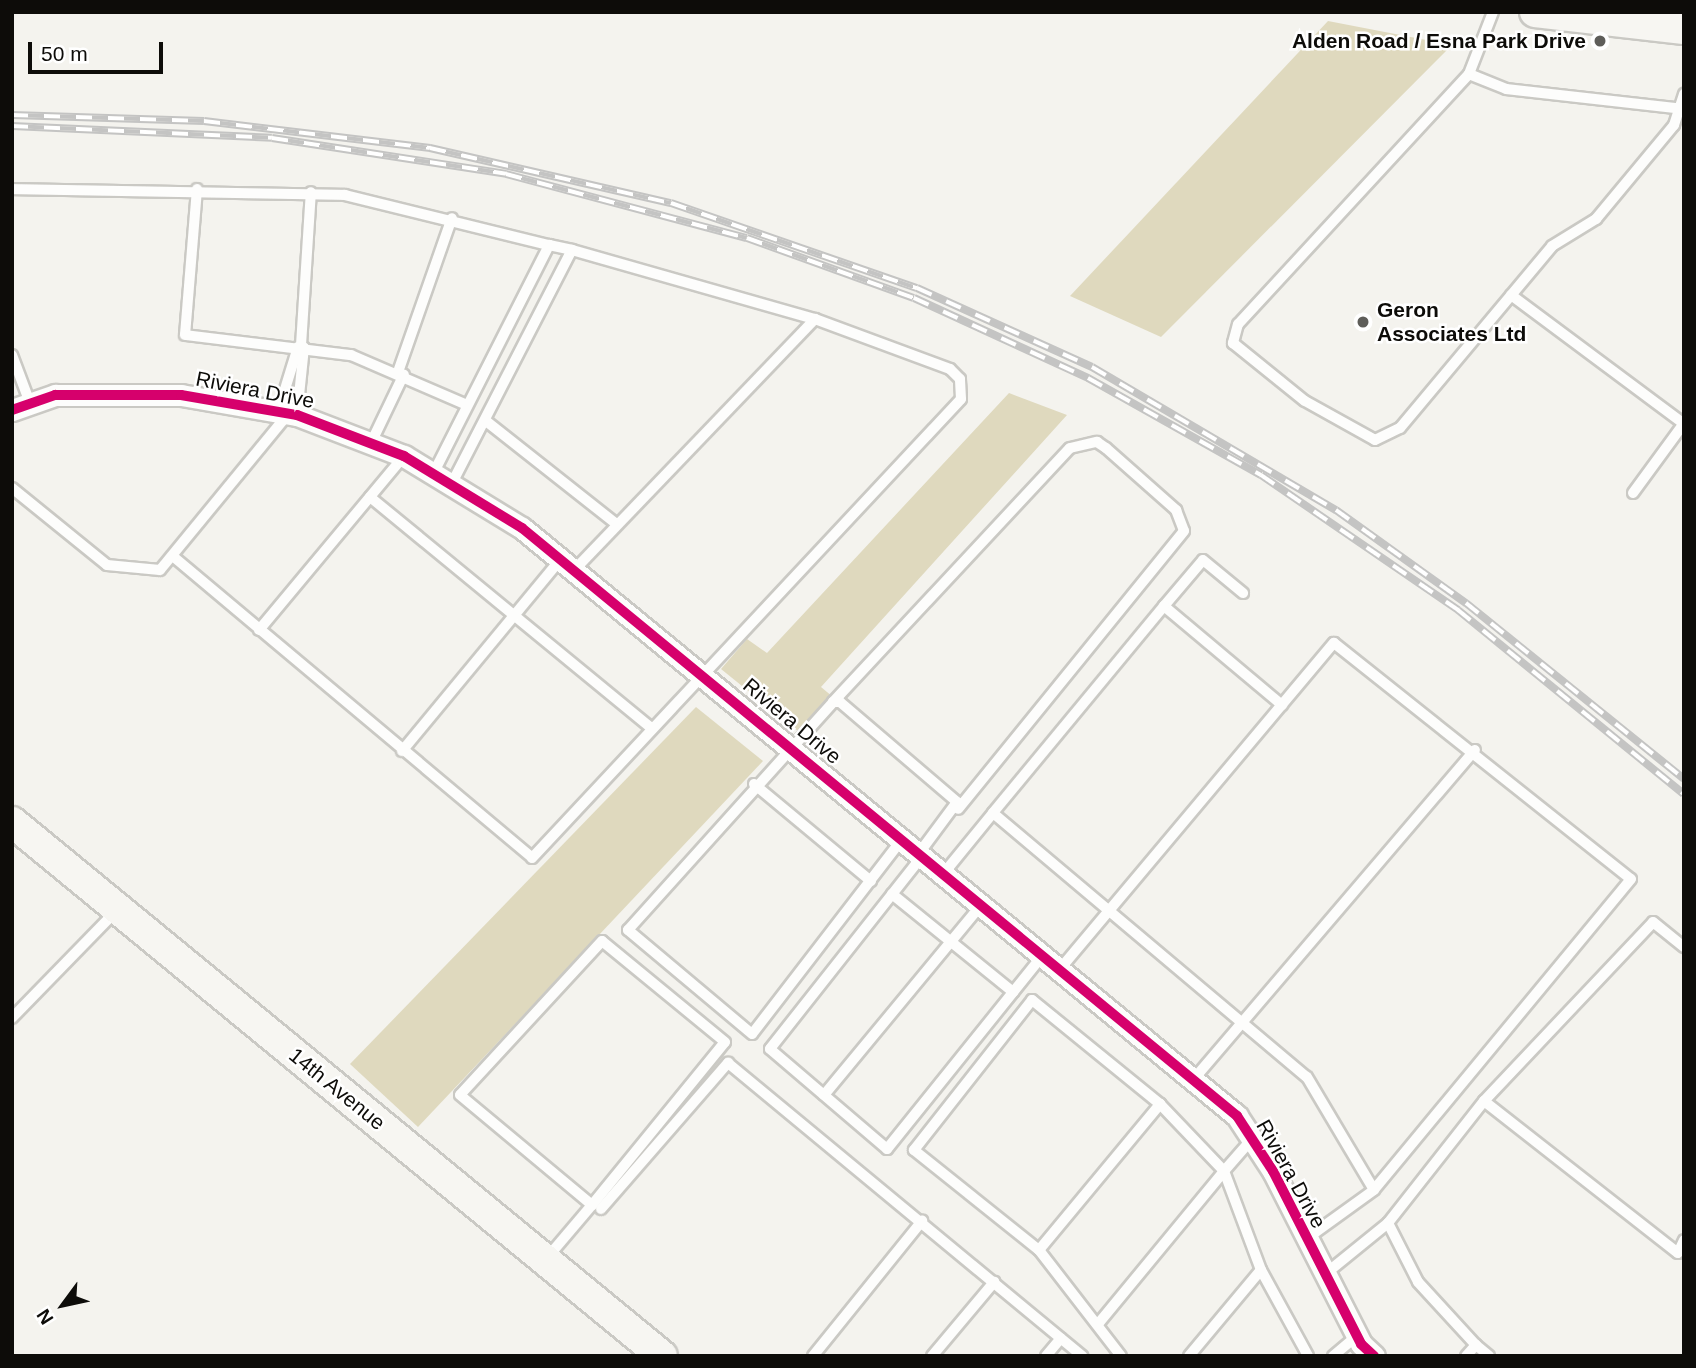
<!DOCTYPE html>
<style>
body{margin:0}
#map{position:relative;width:1696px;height:1368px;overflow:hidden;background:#f4f3ee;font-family:Helvetica,sans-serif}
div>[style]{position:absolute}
.green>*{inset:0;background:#dfd9be}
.roads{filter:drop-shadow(2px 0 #cac9c4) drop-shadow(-2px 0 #cac9c4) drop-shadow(0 2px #cac9c4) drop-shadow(0 -2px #cac9c4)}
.service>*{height:10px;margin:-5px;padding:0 5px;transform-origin:5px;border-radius:5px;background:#fdfdfc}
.minor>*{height:21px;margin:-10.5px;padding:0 10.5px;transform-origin:10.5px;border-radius:10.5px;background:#fdfdfc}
.secondary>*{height:30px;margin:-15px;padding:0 15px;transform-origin:15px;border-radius:15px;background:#f7f6f2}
.rail>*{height:8px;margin-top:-4px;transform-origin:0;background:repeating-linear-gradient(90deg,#fff 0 16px,#c4c4c3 0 32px);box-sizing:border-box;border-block:2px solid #c4c4c3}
.cycleway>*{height:10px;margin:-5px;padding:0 5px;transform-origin:5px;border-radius:5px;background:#d6006c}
.dots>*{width:19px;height:19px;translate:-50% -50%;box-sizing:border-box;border:4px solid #fff;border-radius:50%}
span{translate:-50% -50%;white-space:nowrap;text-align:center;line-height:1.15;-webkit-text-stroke:5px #fff;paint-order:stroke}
.poi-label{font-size:21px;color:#0d0c09;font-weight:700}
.right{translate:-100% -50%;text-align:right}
.left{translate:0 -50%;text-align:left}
.street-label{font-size:21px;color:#0d0c09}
.frame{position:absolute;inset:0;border:14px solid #0d0c09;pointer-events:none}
.north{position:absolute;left:28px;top:1270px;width:70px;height:70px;-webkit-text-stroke:5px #fff;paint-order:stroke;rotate:237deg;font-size:19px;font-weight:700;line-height:28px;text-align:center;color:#0d0c09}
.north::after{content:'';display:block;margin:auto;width:24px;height:32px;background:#0d0c09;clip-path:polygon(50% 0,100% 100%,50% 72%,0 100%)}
.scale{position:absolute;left:28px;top:42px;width:135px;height:32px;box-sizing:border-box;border:4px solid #0d0c09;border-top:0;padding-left:9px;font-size:21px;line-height:24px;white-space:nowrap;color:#0d0c09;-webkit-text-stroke:5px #fff;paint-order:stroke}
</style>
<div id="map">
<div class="green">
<i style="clip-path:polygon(1328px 21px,1452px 45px,1161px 337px,1070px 296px)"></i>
<i style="clip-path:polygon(1009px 393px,1067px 415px,821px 687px,833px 697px,799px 732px,721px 669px,747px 639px,767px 653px)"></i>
<i style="clip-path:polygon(696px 707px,763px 761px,418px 1127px,350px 1064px)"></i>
</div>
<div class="roads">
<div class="service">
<i style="left:1493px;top:12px;width:66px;rotate:111.2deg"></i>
<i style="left:1469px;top:74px;width:340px;rotate:132.7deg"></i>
<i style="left:1238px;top:324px;width:20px;rotate:105deg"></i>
<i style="left:1233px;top:343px;width:92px;rotate:38.9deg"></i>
<i style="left:1305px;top:401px;width:80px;rotate:29.1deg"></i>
<i style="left:1375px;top:440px;width:28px;rotate:-26deg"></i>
<i style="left:1400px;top:428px;width:237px;rotate:-50.1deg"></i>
<i style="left:1552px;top:246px;width:52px;rotate:-31.5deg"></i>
<i style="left:1596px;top:219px;width:122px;rotate:-50.3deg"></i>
<i style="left:1674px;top:125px;width:33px;rotate:-72deg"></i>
<i style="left:1469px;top:74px;width:40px;rotate:22deg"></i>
<i style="left:1506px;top:89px;width:179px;rotate:6.4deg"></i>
<i style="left:12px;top:189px;width:333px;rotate:1deg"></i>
<i style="left:345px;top:195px;width:210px;rotate:13.8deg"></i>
<i style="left:197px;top:189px;width:146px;rotate:94.7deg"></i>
<i style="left:185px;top:335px;width:167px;rotate:6.9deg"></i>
<i style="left:351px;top:355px;width:126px;rotate:23.3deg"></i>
<i style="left:1511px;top:295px;width:216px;rotate:36.7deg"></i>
<i style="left:301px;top:345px;width:153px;rotate:-86.3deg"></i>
<i style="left:12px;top:355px;width:51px;rotate:69.4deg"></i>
<i style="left:398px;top:372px;width:163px;rotate:-70.7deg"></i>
<i style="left:278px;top:412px;width:68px;rotate:-72.9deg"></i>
<i style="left:297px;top:415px;width:68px;rotate:-84.1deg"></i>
<i style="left:486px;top:421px;width:164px;rotate:38.3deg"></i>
<i style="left:371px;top:443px;width:76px;rotate:-64.4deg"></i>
<i style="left:433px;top:474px;width:257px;rotate:-63.1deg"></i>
<i style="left:549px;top:245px;width:24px;rotate:12deg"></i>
<i style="left:451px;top:485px;width:264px;rotate:-62.8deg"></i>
<i style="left:572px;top:250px;width:253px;rotate:15.9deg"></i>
<i style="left:12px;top:488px;width:122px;rotate:39deg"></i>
<i style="left:107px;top:565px;width:53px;rotate:5.4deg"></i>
<i style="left:160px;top:570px;width:202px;rotate:-50.6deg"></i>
<i style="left:1633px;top:493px;width:83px;rotate:-53.8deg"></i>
<i style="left:370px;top:497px;width:365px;rotate:39.4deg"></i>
<i style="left:175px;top:558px;width:466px;rotate:40deg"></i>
<i style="left:532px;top:858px;width:628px;rotate:-46.93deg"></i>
<i style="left:961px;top:399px;width:20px;rotate:-93deg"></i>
<i style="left:960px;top:379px;width:14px;rotate:-135deg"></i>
<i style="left:950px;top:369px;width:144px;rotate:-159.7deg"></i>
<i style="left:815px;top:319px;width:348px;rotate:133.8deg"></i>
<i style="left:1164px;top:606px;width:60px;rotate:-49.7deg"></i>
<i style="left:1203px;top:560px;width:52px;rotate:39.5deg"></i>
<i style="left:259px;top:630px;width:226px;rotate:-50.2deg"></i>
<i style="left:833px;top:702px;width:347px;rotate:-47deg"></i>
<i style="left:1070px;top:448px;width:28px;rotate:-13deg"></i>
<i style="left:1097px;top:442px;width:11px;rotate:34deg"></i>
<i style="left:1106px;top:448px;width:94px;rotate:41.5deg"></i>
<i style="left:1176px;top:510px;width:22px;rotate:69deg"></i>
<i style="left:1184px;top:531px;width:358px;rotate:129.1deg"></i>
<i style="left:1282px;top:705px;width:154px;rotate:-140deg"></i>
<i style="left:1164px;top:606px;width:268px;rotate:129.6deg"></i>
<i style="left:993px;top:813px;width:410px;rotate:40.1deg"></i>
<i style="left:1307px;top:1077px;width:131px;rotate:59.3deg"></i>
<i style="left:402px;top:751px;width:249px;rotate:-50.4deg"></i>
<i style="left:754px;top:784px;width:152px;rotate:39.7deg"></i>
<i style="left:903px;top:838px;width:247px;rotate:127.6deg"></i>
<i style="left:752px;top:1034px;width:162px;rotate:-140deg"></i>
<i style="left:628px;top:930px;width:307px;rotate:-48deg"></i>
<i style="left:833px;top:702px;width:7px"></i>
<i style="left:840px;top:702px;width:154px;rotate:40.5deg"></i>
<i style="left:957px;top:802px;width:62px;rotate:126.5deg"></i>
<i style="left:923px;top:855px;width:247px;rotate:128.3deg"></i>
<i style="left:770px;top:1049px;width:154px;rotate:40.5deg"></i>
<i style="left:887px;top:1149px;width:249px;rotate:-51.2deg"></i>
<i style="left:944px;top:873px;width:77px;rotate:-50.8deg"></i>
<i style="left:892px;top:894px;width:156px;rotate:39deg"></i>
<i style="left:1060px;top:969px;width:426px;rotate:-50deg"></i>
<i style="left:1334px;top:643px;width:379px;rotate:38.5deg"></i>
<i style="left:1631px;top:879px;width:403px;rotate:129.6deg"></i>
<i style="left:1374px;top:1190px;width:84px;rotate:144.2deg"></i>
<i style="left:12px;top:1018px;width:152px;rotate:-45.8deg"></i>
<i style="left:1193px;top:1080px;width:434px;rotate:-49.5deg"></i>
<i style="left:824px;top:1095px;width:248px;rotate:-50.4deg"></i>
<i style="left:1484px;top:1101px;width:246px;rotate:38.1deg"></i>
<i style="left:1678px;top:1253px;width:14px;rotate:-65deg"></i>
<i style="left:1252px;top:1139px;width:43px;rotate:131.2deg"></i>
<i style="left:1224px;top:1171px;width:106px;rotate:69.5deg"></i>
<i style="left:601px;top:1209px;width:194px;rotate:-49deg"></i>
<i style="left:728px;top:1063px;width:460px;rotate:39.6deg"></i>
<i style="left:1388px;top:1223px;width:155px;rotate:-51.8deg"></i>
<i style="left:1484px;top:1101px;width:246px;rotate:-46.6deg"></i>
<i style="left:1653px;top:922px;width:40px;rotate:39deg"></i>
<i style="left:1039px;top:1250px;width:190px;rotate:-50.3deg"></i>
<i style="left:547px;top:1258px;width:70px;rotate:-49.7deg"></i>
<i style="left:592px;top:1205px;width:210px;rotate:-50.8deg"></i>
<i style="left:725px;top:1042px;width:159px;rotate:-140.6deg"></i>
<i style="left:602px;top:941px;width:209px;rotate:132.7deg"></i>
<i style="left:460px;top:1095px;width:172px;rotate:39.8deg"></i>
<i style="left:1324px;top:1275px;width:82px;rotate:-39.1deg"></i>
<i style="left:1388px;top:1223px;width:66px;rotate:63deg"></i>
<i style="left:1418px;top:1282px;width:86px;rotate:47.4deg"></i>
<i style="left:1098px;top:1324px;width:198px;rotate:-50.5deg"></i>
<i style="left:1224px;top:1171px;width:93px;rotate:-133.7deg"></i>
<i style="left:1160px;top:1104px;width:165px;rotate:-140.9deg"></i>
<i style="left:1032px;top:1000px;width:191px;rotate:128.2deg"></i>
<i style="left:914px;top:1150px;width:160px;rotate:38.7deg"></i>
<i style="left:1039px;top:1250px;width:134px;rotate:52.3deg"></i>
<i style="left:813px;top:1356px;width:174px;rotate:-51.1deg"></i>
<i style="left:932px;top:1356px;width:97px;rotate:-50deg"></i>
<i style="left:1046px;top:1356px;width:23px;rotate:-50deg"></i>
<i style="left:1189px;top:1356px;width:112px;rotate:-50.1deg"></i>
<i style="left:1261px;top:1270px;width:98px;rotate:61.3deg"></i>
<i style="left:1333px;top:1356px;width:31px;rotate:-40deg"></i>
<i style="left:1466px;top:1356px;width:15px;rotate:-48deg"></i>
<i style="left:1476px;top:1345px;width:17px;rotate:40deg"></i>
</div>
<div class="minor">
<i style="left:12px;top:410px;width:46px;rotate:-19.2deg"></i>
<i style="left:55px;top:395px;width:126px"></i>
<i style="left:181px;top:395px;width:118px;rotate:9.8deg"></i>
<i style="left:297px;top:415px;width:115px;rotate:21deg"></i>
<i style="left:404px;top:456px;width:138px;rotate:31.4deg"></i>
<i style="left:522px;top:528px;width:926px;rotate:39.43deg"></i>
<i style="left:1237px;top:1116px;width:66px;rotate:56.8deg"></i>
<i style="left:1273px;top:1171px;width:194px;rotate:63deg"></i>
<i style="left:1361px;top:1344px;width:18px;rotate:43deg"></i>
</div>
<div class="secondary">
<i style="left:1535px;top:12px;width:150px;rotate:6.5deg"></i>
<i style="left:12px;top:822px;width:841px;rotate:39.4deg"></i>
</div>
</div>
<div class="rail">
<i style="left:12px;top:115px;width:192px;rotate:1.8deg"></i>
<i style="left:204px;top:121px;width:228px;rotate:6.8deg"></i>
<i style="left:430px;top:148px;width:247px;rotate:12.9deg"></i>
<i style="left:671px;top:203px;width:260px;rotate:19.1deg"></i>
<i style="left:917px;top:288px;width:192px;rotate:24.3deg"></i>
<i style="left:1092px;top:367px;width:283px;rotate:30.4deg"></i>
<i style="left:1336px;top:510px;width:160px;rotate:35.6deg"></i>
<i style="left:1466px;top:603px;width:280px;rotate:38.9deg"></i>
<i style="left:12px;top:126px;width:260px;rotate:2.6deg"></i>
<i style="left:272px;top:138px;width:237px;rotate:8.7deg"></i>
<i style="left:506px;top:174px;width:249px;rotate:14.9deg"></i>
<i style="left:747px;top:238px;width:177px;rotate:19.8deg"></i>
<i style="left:914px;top:298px;width:192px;rotate:24.7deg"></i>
<i style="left:1088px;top:378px;width:198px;rotate:29.3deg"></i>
<i style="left:1261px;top:475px;width:239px;rotate:34.4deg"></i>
<i style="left:1458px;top:610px;width:291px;rotate:39.2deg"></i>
</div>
<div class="cycleway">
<i style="left:12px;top:410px;width:46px;rotate:-19.2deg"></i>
<i style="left:55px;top:395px;width:126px"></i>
<i style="left:181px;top:395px;width:118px;rotate:9.8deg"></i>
<i style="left:297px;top:415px;width:115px;rotate:21deg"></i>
<i style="left:404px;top:456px;width:138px;rotate:31.4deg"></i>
<i style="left:522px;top:528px;width:926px;rotate:39.43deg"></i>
<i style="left:1237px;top:1116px;width:66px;rotate:56.8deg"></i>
<i style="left:1273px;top:1171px;width:194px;rotate:63deg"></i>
<i style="left:1361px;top:1344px;width:18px;rotate:43deg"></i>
</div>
<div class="dots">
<i style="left:1600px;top:41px;background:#5e5d59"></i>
<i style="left:1363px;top:322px;background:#5e5d59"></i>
</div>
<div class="poi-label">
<span class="right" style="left:1586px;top:41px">Alden Road / Esna Park Drive</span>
<span class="left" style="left:1377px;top:322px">Geron<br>Associates Ltd</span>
</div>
<div class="street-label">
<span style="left:255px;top:390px;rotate:11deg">Riviera Drive</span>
<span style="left:792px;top:721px;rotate:40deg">Riviera Drive</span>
<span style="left:337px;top:1089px;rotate:39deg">14th Avenue</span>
<span style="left:1291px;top:1174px;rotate:61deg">Riviera Drive</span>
</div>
<div class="frame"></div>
<div class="north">N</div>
<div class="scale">50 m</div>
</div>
